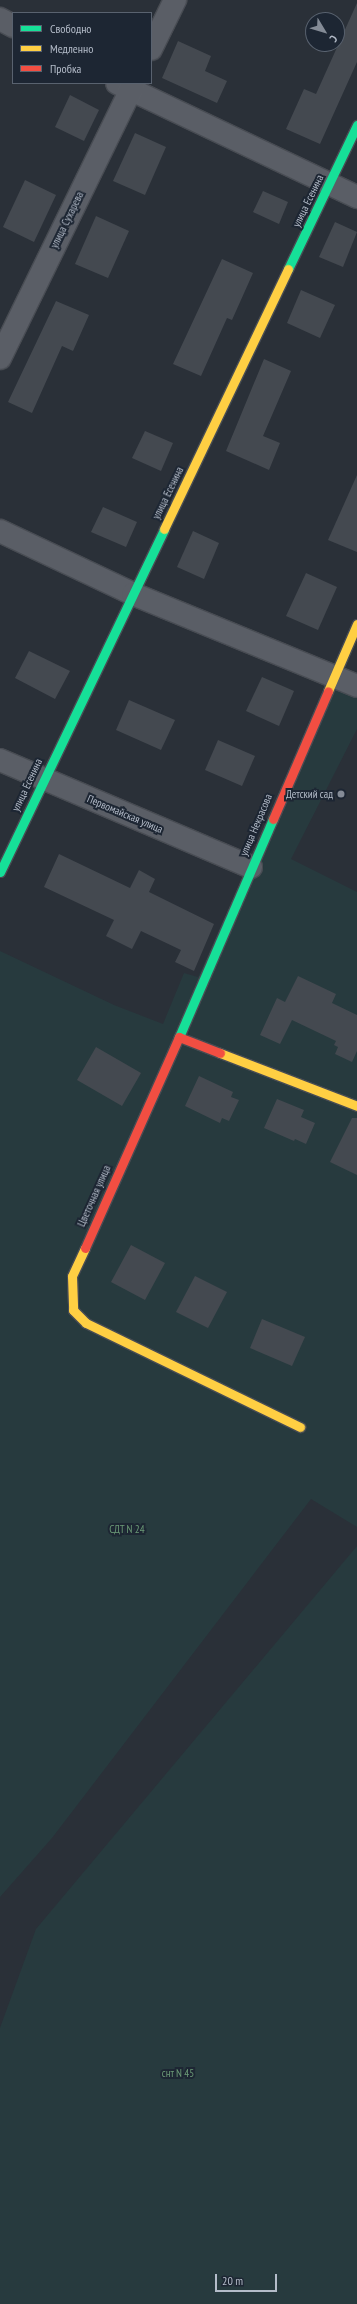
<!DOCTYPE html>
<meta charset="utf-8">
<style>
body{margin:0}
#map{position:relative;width:357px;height:2304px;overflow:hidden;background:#2a3038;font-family:"PT Sans Narrow",sans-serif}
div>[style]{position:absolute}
.green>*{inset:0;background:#273a3e}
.building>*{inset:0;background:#444950}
.roads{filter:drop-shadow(1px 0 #484c53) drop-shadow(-1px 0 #484c53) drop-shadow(0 1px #484c53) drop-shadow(0 -1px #484c53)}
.street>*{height:22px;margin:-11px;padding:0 11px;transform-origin:11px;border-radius:11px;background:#5a5e66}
.fast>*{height:9px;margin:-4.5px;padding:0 4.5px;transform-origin:4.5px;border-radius:4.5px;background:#16e098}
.slow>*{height:9px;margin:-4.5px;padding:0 4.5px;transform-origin:4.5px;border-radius:4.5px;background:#ffcf43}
.jam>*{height:9px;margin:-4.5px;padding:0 4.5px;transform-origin:4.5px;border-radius:4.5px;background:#f24e42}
.dots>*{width:11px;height:11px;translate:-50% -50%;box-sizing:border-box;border:2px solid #1d2633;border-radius:50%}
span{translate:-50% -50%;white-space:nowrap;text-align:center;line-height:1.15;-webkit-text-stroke:4px #1d2633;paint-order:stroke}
.street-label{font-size:11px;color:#b4bcc9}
.poi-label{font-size:11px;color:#b4bcc9}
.right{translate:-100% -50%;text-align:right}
.park-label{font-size:11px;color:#6b9a76}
.legend{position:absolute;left:12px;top:12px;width:140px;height:72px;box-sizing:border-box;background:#1d2633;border:1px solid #59626f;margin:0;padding:5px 7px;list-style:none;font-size:12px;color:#b4bcc9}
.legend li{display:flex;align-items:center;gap:8px;height:20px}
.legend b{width:20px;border:1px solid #59626f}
.north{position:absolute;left:305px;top:12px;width:40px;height:40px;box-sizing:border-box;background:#1d2633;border:1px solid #59626f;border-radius:50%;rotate:128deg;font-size:11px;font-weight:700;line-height:16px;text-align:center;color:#b4bcc9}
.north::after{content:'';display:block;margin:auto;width:14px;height:18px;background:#848b96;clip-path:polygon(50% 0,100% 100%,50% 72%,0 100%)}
.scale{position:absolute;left:215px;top:2274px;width:62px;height:18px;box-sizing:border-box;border:2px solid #b4bcc9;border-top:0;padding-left:5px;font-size:12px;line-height:14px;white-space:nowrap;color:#b4bcc9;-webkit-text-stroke:3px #1d2633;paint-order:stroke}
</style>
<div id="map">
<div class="green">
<i style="clip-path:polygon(330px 681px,357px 693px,357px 729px,291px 859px,357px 892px,357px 1527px,311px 1499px,52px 1838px,0 1897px,0 951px,114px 1005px,163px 1024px,184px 973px,198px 977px)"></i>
<i style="clip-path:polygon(357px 1546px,357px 2304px,0 2304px,0 2028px,36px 1929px)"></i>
</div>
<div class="building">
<i style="clip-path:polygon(357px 3px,357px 62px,320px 144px,286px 129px,304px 89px,316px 94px)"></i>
<i style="clip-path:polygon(178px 41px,211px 56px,205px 71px,227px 81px,217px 103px,162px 78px)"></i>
<i style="clip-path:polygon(70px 95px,99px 110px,84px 141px,55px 127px)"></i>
<i style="clip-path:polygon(135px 133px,166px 147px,145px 195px,113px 181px)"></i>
<i style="clip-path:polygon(25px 180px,56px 195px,34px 242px,3px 227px)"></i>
<i style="clip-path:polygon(263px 191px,288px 202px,279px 224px,253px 212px)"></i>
<i style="clip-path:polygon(96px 216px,129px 231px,108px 278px,75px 264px)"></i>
<i style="clip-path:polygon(335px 222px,357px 232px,343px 267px,319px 257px)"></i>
<i style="clip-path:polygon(222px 259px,253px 273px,232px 320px,227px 318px,201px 376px,173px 364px)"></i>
<i style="clip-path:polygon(301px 290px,335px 305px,320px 338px,287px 323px)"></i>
<i style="clip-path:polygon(56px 301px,89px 315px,73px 351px,62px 346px,32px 413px,8px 402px)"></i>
<i style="clip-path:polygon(264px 359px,291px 371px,263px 436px,280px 443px,269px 470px,226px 451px)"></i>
<i style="clip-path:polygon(145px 431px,173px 443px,161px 471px,132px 458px)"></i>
<i style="clip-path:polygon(357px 475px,357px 552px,328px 540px)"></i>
<i style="clip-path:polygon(103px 507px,137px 522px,126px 547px,91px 532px)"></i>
<i style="clip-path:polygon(193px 531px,219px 543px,204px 579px,177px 567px)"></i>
<i style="clip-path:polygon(306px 573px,337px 587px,318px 630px,286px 616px)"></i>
<i style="clip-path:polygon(29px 651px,70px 671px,55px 699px,15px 678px)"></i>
<i style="clip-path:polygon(262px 677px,294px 691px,279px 726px,246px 711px)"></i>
<i style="clip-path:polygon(129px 700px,175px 720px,161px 750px,116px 730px)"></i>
<i style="clip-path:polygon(218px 740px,255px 756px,242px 786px,205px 770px)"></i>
<i style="clip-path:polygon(59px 854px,130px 888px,139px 870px,155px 879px,149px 892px,214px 924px,194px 971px,175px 962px,181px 950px,141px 931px,132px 949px,106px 936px,114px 920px,44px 887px)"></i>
<i style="clip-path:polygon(298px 976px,336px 994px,332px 1003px,357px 1015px,357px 1051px,352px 1062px,335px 1054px,338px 1047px,334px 1045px,336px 1041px,292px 1020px,280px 1044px,260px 1035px,277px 998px,285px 1002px)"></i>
<i style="clip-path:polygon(96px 1047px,141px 1073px,122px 1106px,77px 1080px)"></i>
<i style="clip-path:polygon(199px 1076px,233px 1092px,231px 1097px,239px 1100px,229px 1121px,222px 1118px,220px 1123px,185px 1106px)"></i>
<i style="clip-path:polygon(277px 1099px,304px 1110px,301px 1117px,315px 1123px,306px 1144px,295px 1139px,294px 1141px,264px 1128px)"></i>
<i style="clip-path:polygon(352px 1118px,357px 1118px,357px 1175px,330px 1162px)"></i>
<i style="clip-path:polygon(131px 1245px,165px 1263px,145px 1300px,111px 1282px)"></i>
<i style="clip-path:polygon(195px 1276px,227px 1292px,208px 1328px,176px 1312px)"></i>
<i style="clip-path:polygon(262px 1319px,305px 1337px,292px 1366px,250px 1348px)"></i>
</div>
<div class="roads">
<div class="street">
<i style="left:0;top:19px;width:15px;rotate:28deg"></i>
<i style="left:151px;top:49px;width:55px;rotate:-63.9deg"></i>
<i style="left:117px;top:83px;width:266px;rotate:25.4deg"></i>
<i style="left:0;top:358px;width:306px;rotate:-64deg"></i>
<i style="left:0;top:531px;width:147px;rotate:25.3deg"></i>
<i style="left:133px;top:594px;width:242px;rotate:22.3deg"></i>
<i style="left:0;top:760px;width:273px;rotate:23.1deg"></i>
</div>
<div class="fast">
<i style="left:288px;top:269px;width:160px;rotate:-64.4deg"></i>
<i style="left:0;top:872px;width:380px;rotate:-64.4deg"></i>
<i style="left:179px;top:1037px;width:237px;rotate:-66.7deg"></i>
</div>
<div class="slow">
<i style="left:164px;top:529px;width:288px;rotate:-64.5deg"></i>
<i style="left:328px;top:691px;width:73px;rotate:-66.6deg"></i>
<i style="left:220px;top:1053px;width:147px;rotate:21.1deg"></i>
<i style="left:85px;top:1248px;width:31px;rotate:115deg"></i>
<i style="left:72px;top:1276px;width:34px;rotate:88deg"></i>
<i style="left:73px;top:1310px;width:18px;rotate:45deg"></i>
<i style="left:86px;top:1323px;width:238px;rotate:25.9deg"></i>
</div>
<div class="jam">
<i style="left:273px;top:819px;width:139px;rotate:-66.7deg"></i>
<i style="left:85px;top:1248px;width:231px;rotate:-66deg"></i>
<i style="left:179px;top:1037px;width:44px;rotate:21.3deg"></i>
</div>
</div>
<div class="dots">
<i style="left:341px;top:794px;background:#848b96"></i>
</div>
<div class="street-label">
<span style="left:308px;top:201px;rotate:-64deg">улица Есенина</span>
<span style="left:67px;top:220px;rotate:-64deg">улица Сухарева</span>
<span style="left:168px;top:493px;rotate:-64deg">улица Есенина</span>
<span style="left:27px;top:785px;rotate:-65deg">улица Есенина</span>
<span style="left:125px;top:814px;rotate:23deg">Первомайская улица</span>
<span style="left:256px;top:825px;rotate:-67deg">улица Некрасова</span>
<span style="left:94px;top:1196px;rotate:-66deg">Цветочная улица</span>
</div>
<div class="poi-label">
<span class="right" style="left:333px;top:794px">Детский сад</span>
</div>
<div class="park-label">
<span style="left:127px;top:1529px">СДТ N 24</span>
<span style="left:178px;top:2073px">снт N 45</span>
</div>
<ul class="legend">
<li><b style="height:5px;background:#16e098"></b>Свободно</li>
<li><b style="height:5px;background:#ffcf43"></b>Медленно</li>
<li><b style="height:5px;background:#f24e42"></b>Пробка</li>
</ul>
<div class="north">С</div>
<div class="scale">20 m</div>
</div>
